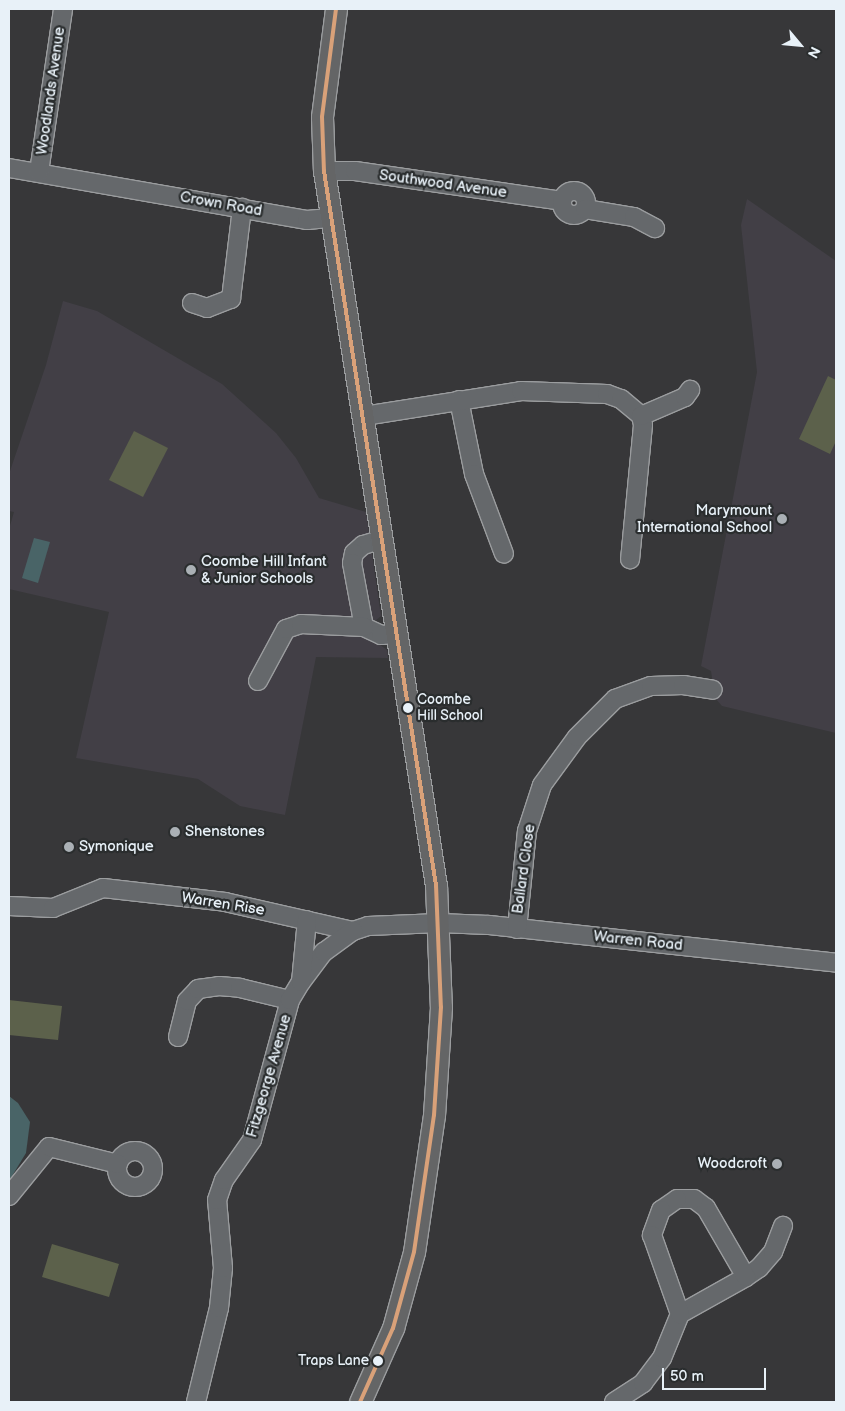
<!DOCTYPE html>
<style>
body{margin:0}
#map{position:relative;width:845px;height:1411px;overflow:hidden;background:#373739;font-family:"Balsamiq Sans",sans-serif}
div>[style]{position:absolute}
.built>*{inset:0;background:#423f46}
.green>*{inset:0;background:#5c614b}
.water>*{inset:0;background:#496467}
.roads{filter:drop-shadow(1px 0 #9b9d9f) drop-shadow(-1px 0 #9b9d9f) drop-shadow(0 1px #9b9d9f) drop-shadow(0 -1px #9b9d9f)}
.minor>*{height:18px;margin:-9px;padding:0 9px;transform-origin:9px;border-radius:9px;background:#65686b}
.minor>.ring{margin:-9px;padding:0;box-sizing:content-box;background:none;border:18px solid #65686b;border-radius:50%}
.major>*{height:21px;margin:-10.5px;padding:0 10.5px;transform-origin:10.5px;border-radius:10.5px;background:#646566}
.bus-1>*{height:4px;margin:-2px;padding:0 2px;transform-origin:2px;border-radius:2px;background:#d9a179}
.dots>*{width:14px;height:14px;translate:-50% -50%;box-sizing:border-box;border:2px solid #2a2d2e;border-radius:50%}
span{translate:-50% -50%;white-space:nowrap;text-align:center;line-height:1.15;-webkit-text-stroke:4.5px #2a2d2e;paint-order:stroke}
.bus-label{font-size:14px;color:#e8f1f8}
.left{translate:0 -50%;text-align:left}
.right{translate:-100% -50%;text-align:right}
.street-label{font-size:15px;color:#e8f1f8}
.poi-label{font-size:15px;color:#e8f1f8}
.frame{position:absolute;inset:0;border:10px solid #e8f1f8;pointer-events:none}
.north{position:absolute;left:775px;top:20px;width:50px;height:50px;-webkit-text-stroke:4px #2a2d2e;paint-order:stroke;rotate:118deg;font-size:14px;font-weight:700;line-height:20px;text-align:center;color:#e8f1f8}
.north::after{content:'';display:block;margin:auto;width:18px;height:22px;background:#e8f1f8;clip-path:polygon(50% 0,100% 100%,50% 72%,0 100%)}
.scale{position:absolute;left:662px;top:1368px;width:104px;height:22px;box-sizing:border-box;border:2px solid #e8f1f8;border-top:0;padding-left:6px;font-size:15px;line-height:18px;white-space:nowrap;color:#e8f1f8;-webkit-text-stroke:4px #2a2d2e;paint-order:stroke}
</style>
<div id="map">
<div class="built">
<i style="clip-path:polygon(747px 199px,836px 261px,836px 733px,722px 706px,715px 698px,711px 671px,701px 666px,757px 372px,741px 225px)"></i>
<i style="clip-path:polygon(63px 301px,97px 311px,222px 384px,276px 433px,296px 458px,319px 498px,366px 512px,381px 616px,369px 626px,371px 638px,387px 650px,388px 658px,316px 657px,285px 815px,240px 806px,198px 779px,76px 758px,109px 612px,9px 589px,9px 529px,14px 512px,9px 511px,9px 474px,46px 365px)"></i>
</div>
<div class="green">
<i style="clip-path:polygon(828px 376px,836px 380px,836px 441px,830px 454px,799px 439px)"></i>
<i style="clip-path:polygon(134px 431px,168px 448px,143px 497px,109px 480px)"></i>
<i style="clip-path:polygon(9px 1000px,62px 1006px,58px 1040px,9px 1035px)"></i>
<i style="clip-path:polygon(52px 1244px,119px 1264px,109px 1297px,42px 1277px)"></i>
</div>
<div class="water">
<i style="clip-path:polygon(34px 538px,50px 542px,38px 583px,22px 578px)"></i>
<i style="clip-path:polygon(9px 1096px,18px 1103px,30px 1122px,26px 1153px,9px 1181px)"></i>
</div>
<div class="roads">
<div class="minor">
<i style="left:9px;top:168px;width:303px;rotate:9.9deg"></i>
<i style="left:307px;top:220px;width:25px;rotate:-5deg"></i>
<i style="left:324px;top:171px;width:31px"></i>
<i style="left:355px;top:171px;width:209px;rotate:8.2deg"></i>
<i style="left:39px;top:172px;width:165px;rotate:-81.6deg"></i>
<i class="ring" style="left:562px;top:191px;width:6px;height:6px"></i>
<i style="left:585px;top:209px;width:50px;rotate:9.3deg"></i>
<i style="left:634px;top:217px;width:24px;rotate:28deg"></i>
<i style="left:192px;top:303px;width:16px;rotate:18deg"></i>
<i style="left:207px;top:308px;width:26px;rotate:-21deg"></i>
<i style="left:231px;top:299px;width:92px;rotate:-83.1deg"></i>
<i style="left:459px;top:400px;width:76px;rotate:78.5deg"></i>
<i style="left:474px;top:474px;width:85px;rotate:69.4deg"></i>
<i style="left:364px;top:416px;width:159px;rotate:-9deg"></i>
<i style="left:521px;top:391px;width:86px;rotate:2deg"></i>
<i style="left:607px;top:394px;width:15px;rotate:20deg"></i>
<i style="left:621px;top:399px;width:26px;rotate:40deg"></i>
<i style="left:641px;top:416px;width:9px;rotate:77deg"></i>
<i style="left:643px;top:425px;width:135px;rotate:95.5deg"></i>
<i style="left:641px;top:416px;width:48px;rotate:-23.4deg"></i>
<i style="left:685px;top:397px;width:9px;rotate:-54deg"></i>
<i style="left:383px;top:539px;width:21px;rotate:163deg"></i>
<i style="left:363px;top:545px;width:12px;rotate:138deg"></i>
<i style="left:354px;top:553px;width:10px;rotate:101deg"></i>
<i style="left:352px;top:563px;width:65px;rotate:79.4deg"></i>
<i style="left:364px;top:627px;width:19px;rotate:25deg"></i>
<i style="left:381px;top:635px;width:17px;rotate:-3deg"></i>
<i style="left:258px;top:681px;width:59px;rotate:-61.7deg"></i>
<i style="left:286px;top:629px;width:16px;rotate:-18deg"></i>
<i style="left:301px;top:624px;width:63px;rotate:2.7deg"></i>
<i style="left:9px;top:906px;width:44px;rotate:2.6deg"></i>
<i style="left:53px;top:908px;width:54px;rotate:-21.8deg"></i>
<i style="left:103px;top:888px;width:123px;rotate:6.5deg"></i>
<i style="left:225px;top:902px;width:131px;rotate:12.8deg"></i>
<i style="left:353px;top:931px;width:16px;rotate:-18deg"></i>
<i style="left:368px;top:926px;width:71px;rotate:-2.4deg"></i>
<i style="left:439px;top:923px;width:50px;rotate:2.3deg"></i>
<i style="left:489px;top:925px;width:349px;rotate:6.2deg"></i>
<i style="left:517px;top:929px;width:99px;rotate:-84.2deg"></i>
<i style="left:527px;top:831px;width:48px;rotate:-71.9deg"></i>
<i style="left:542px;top:785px;width:59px;rotate:-53.9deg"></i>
<i style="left:577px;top:737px;width:54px;rotate:-45deg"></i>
<i style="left:615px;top:699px;width:38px;rotate:-20deg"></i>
<i style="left:651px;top:686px;width:32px;rotate:-2deg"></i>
<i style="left:683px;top:685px;width:30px;rotate:9deg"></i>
<i style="left:301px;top:982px;width:38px;rotate:-53deg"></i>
<i style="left:324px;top:952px;width:36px;rotate:-36deg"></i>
<i style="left:178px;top:1037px;width:37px;rotate:-76deg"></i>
<i style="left:187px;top:1001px;width:16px;rotate:-47deg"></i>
<i style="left:198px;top:989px;width:21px;rotate:-8deg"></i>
<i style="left:219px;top:986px;width:21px;rotate:5deg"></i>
<i style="left:240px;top:988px;width:51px;rotate:13.5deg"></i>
<i class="ring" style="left:117px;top:1151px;width:18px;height:18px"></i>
<i style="left:9px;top:1196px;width:63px;rotate:-50.8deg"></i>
<i style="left:49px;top:1147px;width:71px;rotate:13.8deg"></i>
<i style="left:746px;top:1277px;width:16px;rotate:-35deg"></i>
<i style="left:759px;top:1268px;width:21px;rotate:-49deg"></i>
<i style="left:773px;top:1252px;width:28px;rotate:-69deg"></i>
<i style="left:196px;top:1402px;width:97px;rotate:-76.3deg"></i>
<i style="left:219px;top:1308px;width:40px;rotate:-84.3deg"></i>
<i style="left:223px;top:1268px;width:68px;rotate:-95deg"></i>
<i style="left:217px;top:1200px;width:21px;rotate:-71deg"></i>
<i style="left:224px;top:1180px;width:49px;rotate:-55deg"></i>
<i style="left:252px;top:1140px;width:145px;rotate:-74.8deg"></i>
<i style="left:290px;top:1000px;width:21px;rotate:-59deg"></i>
<i style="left:301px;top:982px;width:62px;rotate:-84.5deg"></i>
<i style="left:614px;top:1402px;width:35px;rotate:-33deg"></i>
<i style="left:643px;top:1383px;width:31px;rotate:-53deg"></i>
<i style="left:662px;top:1358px;width:48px;rotate:-67.8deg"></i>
<i style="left:680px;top:1314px;width:76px;rotate:-29.3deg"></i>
<i style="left:746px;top:1277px;width:80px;rotate:-120.1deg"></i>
<i style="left:706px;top:1208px;width:15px;rotate:-143deg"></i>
<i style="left:694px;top:1199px;width:17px;rotate:180deg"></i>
<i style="left:677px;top:1199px;width:19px;rotate:145deg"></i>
<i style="left:661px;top:1210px;width:27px;rotate:110deg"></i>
<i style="left:652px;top:1235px;width:84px;rotate:70.5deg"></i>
</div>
<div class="major">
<i style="left:336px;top:9px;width:109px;rotate:97.4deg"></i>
<i style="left:322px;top:117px;width:54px;rotate:87.9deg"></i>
<i style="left:324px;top:171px;width:723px;rotate:81.09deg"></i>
<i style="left:436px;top:885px;width:122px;rotate:87.7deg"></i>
<i style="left:441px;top:1007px;width:108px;rotate:93.7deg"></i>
<i style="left:434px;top:1115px;width:138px;rotate:98.3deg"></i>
<i style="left:414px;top:1252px;width:79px;rotate:105.4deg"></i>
<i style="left:393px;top:1328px;width:81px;rotate:114deg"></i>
</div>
</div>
<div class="bus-1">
<i style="left:336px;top:9px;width:109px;rotate:97.4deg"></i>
<i style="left:322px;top:117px;width:54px;rotate:87.9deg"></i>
<i style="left:324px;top:171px;width:723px;rotate:81.09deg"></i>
<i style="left:436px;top:885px;width:122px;rotate:87.7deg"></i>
<i style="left:441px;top:1007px;width:108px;rotate:93.7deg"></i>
<i style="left:434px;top:1115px;width:138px;rotate:98.3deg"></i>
<i style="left:414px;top:1252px;width:79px;rotate:105.4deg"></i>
<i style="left:393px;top:1328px;width:81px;rotate:114deg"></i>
</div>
<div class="dots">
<i style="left:782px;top:519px;background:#aab0b5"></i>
<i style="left:191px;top:570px;background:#aab0b5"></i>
<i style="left:408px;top:708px;background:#e8f1f8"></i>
<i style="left:175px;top:832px;background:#aab0b5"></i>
<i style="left:69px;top:847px;background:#aab0b5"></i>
<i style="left:777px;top:1164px;background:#aab0b5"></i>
<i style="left:378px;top:1361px;background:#e8f1f8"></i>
</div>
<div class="bus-label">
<span class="left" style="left:417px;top:708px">Coombe<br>Hill School</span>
<span class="right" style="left:369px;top:1361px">Traps Lane</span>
</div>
<div class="street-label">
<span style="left:51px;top:91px;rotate:-82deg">Woodlands Avenue</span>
<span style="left:443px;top:184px;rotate:8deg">Southwood Avenue</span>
<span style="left:221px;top:204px;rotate:10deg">Crown Road</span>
<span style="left:524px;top:869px;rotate:-82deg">Ballard Close</span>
<span style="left:223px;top:904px;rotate:9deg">Warren Rise</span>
<span style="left:638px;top:941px;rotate:6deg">Warren Road</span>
<span style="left:269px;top:1076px;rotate:-74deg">Fitzgeorge Avenue</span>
</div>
<div class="poi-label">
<span class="right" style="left:772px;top:519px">Marymount<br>International School</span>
<span class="left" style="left:201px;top:570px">Coombe Hill Infant<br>&amp; Junior Schools</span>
<span class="left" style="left:185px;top:832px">Shenstones</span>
<span class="left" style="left:79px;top:847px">Symonique</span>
<span class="right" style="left:767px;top:1164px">Woodcroft</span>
</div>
<div class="frame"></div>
<div class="north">N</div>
<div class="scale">50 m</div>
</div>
